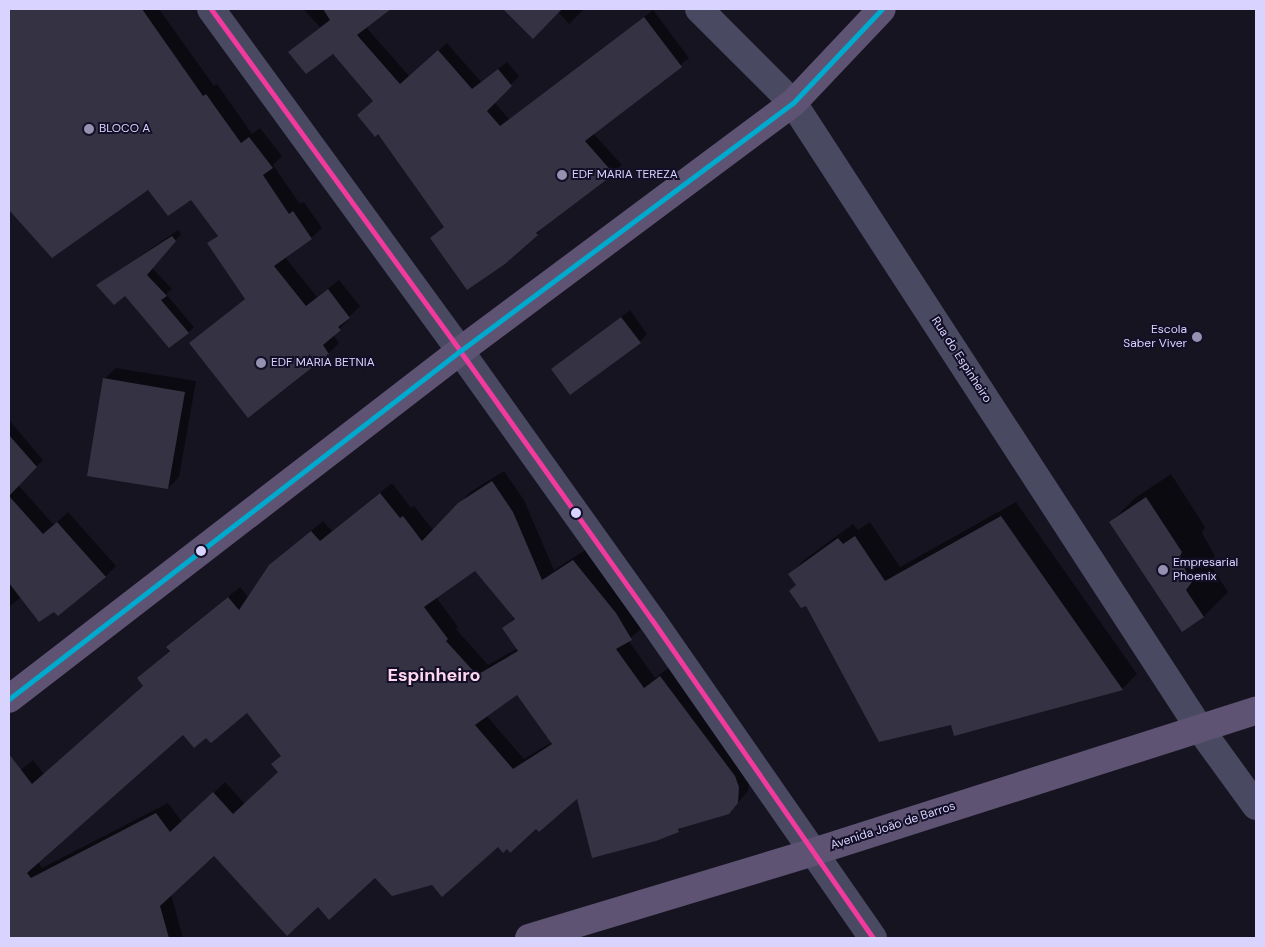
<!DOCTYPE html>
<meta charset="utf-8">
<style>
body{margin:0}
#map{position:relative;width:1265px;height:947px;overflow:hidden;background:#161421;font-family:"DM Sans",sans-serif}
div>[style]{position:absolute}
.shadow>*{inset:0;background:#0007}
.building>*{inset:0;background:#343243}
.minor>*{height:28px;margin:-14px;padding:0 14px;transform-origin:14px;border-radius:14px;background:#4a4962}
.major>*{height:28px;margin:-14px;padding:0 14px;transform-origin:14px;border-radius:14px;background:#5e5373}
.bus-1>*{height:5px;margin:-2.5px;padding:0 2.5px;transform-origin:2.5px;border-radius:2.5px;background:#f13a9d}
.bus-2>*{height:5px;margin:-2.5px;padding:0 2.5px;transform-origin:2.5px;border-radius:2.5px;background:#00a9ce}
.dots>*{width:14px;height:14px;translate:-50% -50%;box-sizing:border-box;border:2px solid #130f26;border-radius:50%}
span{translate:-50% -50%;white-space:nowrap;text-align:center;line-height:1.15;-webkit-text-stroke:4px #130f26;paint-order:stroke}
.poi-label{font-size:12px;color:#d9d4ff}
.left{translate:0 -50%;text-align:left}
.right{translate:-100% -50%;text-align:right}
.street-label{font-size:12px;color:#d9d4ff}
.district-label{font-size:18px;color:#ffd6f0;font-weight:700}
.frame{position:absolute;inset:0;border:10px solid #d9d4ff;pointer-events:none}
</style>
<div id="map">
<div class="shadow">
<i style="clip-path:polygon(9px 9px,159px 9px,214px 86px,217px 84px,252px 134px,260px 128px,282px 156px,273px 165px,300px 204px,304px 202px,322px 228px,311px 238px,285px 257px,317px 297px,339px 280px,360px 306px,349px 317px,350px 319px,333px 335px,339px 343px,329px 353px,248px 416px,194px 340px,246px 298px,209px 244px,218px 234px,191px 198px,148px 188px,52px 257px,9px 208px)"></i>
<i style="clip-path:polygon(303px 9px,389px 9px,366px 27px,409px 76px,447px 43px,481px 82px,507px 62px,519px 76px,494px 102px,509px 119px,653px 10px,689px 58px,593px 133px,622px 165px,545px 225px,537px 234px,431px 238px,445px 226px,374px 101px,333px 52px,290px 52px,320px 27px)"></i>
<i style="clip-path:polygon(516px 9px,584px 9px,569px 24px,558px 12px,511px 15px)"></i>
<i style="clip-path:polygon(178px 230px,181px 234px,152px 268px,172px 289px,166px 294px,194px 327px,188px 333px,125px 294px,98px 285px)"></i>
<i style="clip-path:polygon(630px 310px,647px 334px,640px 342px,553px 369px)"></i>
<i style="clip-path:polygon(116px 368px,196px 381px,179px 477px,168px 488px,104px 379px)"></i>
<i style="clip-path:polygon(9px 420px,43px 460px,21px 482px,9px 468px)"></i>
<i style="clip-path:polygon(evenodd,504px 471px,524px 500px,554px 570px,585px 550px,626px 602px,642px 628px,628px 640px,655px 678px,672px 665px,750px 776px,748px 791px,729px 813px,682px 827px,678px 831px,578px 796px,507px 847px,498px 845px,433px 883px,375px 876px,318px 906px,214px 854px,171px 894px,183px 938px,9px 938px,9px 780px,33px 760px,44px 774px,144px 685px,138px 678px,170px 650px,168px 647px,179px 636px,240px 587px,248px 597px,269px 566px,323px 521px,332px 531px,392px 483px,411px 508px,414px 506px,434px 531px,470px 492px,504px 471px,475px 569px,515px 617px,504px 628px,518px 648px,488px 665px,456px 629px,458px 627px,436px 597px,475px 569px,504px 471px,517px 693px,552px 742px,524px 759px,486px 715px,517px 693px,504px 471px,247px 711px,282px 755px,280px 772px,245px 804px,225px 782px,182px 822px,168px 803px,42px 868px,38px 862px,183px 734px,206px 736px,247px 711px)"></i>
<i style="clip-path:polygon(1171px 474px,1205px 527px,1202px 533px,1215px 556px,1210px 564px,1228px 592px,1204px 616px,1183px 630px,1110px 523px,1135px 498px)"></i>
<i style="clip-path:polygon(13px 479px,54px 525px,68px 512px,116px 566px,105px 577px,55px 610px,21px 597px,9px 607px,9px 483px)"></i>
<i style="clip-path:polygon(1016px 502px,1137px 674px,1122px 689px,955px 734px,952px 723px,797px 585px,790px 574px,804px 560px,853px 524px,858px 530px,870px 522px,900px 567px)"></i>
</div>
<div class="building">
<i style="clip-path:polygon(9px 9px,142px 9px,203px 96px,206px 94px,241px 143px,249px 137px,273px 168px,263px 175px,289px 214px,293px 211px,312px 239px,274px 266px,306px 306px,328px 289px,350px 318px,338px 327px,341px 330px,323px 345px,329px 354px,248px 418px,189px 343px,245px 299px,207px 243px,218px 236px,191px 200px,168px 216px,148px 190px,52px 258px,9px 210px)"></i>
<i style="clip-path:polygon(323px 9px,391px 9px,357px 35px,400px 84px,438px 50px,472px 89px,498px 69px,512px 86px,487px 111px,500px 126px,644px 17px,682px 67px,585px 141px,614px 174px,536px 233px,538px 235px,505px 264px,467px 290px,430px 238px,444px 227px,378px 134px,375px 137px,357px 115px,373px 101px,333px 54px,306px 74px,288px 52px,330px 20px)"></i>
<i style="clip-path:polygon(503px 9px,562px 9px,533px 39px)"></i>
<i style="clip-path:polygon(172px 236px,176px 241px,147px 275px,167px 296px,161px 300px,189px 333px,169px 348px,125px 296px,114px 305px,96px 285px)"></i>
<i style="clip-path:polygon(621px 317px,641px 343px,570px 395px,551px 369px)"></i>
<i style="clip-path:polygon(103px 378px,185px 392px,168px 489px,87px 476px)"></i>
<i style="clip-path:polygon(9px 435px,37px 467px,9px 496px)"></i>
<i style="clip-path:polygon(evenodd,492px 481px,513px 512px,542px 580px,573px 560px,616px 613px,632px 640px,616px 649px,644px 688px,660px 676px,735px 776px,739px 787px,738px 803px,729px 814px,678px 829px,679px 832px,656px 841px,592px 858px,577px 799px,539px 832px,536px 829px,510px 853px,507px 849px,503px 853px,498px 847px,442px 897px,432px 885px,392px 896px,375px 878px,329px 920px,318px 907px,287px 936px,214px 856px,160px 906px,169px 938px,9px 938px,9px 754px,32px 784px,143px 686px,137px 678px,170px 651px,166px 647px,228px 597px,239px 610px,269px 565px,311px 531px,320px 541px,380px 493px,400px 518px,403px 516px,422px 541px,458px 503px,492px 481px,475px 571px,515px 619px,502px 628px,518px 651px,477px 675px,446px 641px,448px 639px,424px 607px,475px 571px,492px 481px,517px 695px,552px 744px,513px 769px,475px 725px,517px 695px,492px 481px,247px 713px,281px 756px,271px 764px,278px 772px,233px 814px,213px 792px,170px 832px,156px 813px,31px 878px,27px 873px,183px 735px,194px 748px,206px 738px,211px 743px,247px 713px)"></i>
<i style="clip-path:polygon(9px 496px,43px 534px,57px 522px,106px 577px,58px 616px,54px 612px,39px 622px,9px 583px)"></i>
<i style="clip-path:polygon(1146px 497px,1182px 552px,1179px 558px,1192px 582px,1186px 590px,1204px 617px,1182px 632px,1109px 522px)"></i>
<i style="clip-path:polygon(1001px 516px,1123px 690px,954px 736px,951px 725px,879px 742px,806px 606px,801px 608px,789px 591px,796px 585px,788px 574px,838px 538px,843px 544px,855px 536px,885px 581px)"></i>
</div>
<div class="minor">
<i style="left:211px;top:9px;width:423px;rotate:53.9deg"></i>
<i style="left:460px;top:351px;width:330px;rotate:54.5deg"></i>
<i style="left:652px;top:620px;width:387px;rotate:55.2deg"></i>
<i style="left:699px;top:9px;width:133px;rotate:45deg"></i>
<i style="left:793px;top:103px;width:747px;rotate:56.97deg"></i>
<i style="left:1200px;top:729px;width:95px;rotate:54deg"></i>
</div>
<div class="major">
<i style="left:9px;top:699px;width:570px;rotate:-37.65deg"></i>
<i style="left:460px;top:351px;width:415px;rotate:-36.7deg"></i>
<i style="left:793px;top:103px;width:129px;rotate:-46.6deg"></i>
<i style="left:529px;top:938px;width:297px;rotate:-16.8deg"></i>
<i style="left:813px;top:852px;width:465px;rotate:-17.7deg"></i>
</div>
<div class="bus-1">
<i style="left:211px;top:9px;width:423px;rotate:53.9deg"></i>
<i style="left:460px;top:351px;width:330px;rotate:54.5deg"></i>
<i style="left:652px;top:620px;width:387px;rotate:55.2deg"></i>
</div>
<div class="bus-2">
<i style="left:9px;top:699px;width:570px;rotate:-37.65deg"></i>
<i style="left:460px;top:351px;width:415px;rotate:-36.7deg"></i>
<i style="left:793px;top:103px;width:129px;rotate:-46.6deg"></i>
</div>
<div class="dots">
<i style="left:89px;top:129px;background:#9591b1"></i>
<i style="left:562px;top:175px;background:#9591b1"></i>
<i style="left:1197px;top:337px;background:#9591b1"></i>
<i style="left:261px;top:363px;background:#9591b1"></i>
<i style="left:576px;top:513px;background:#d9d4ff"></i>
<i style="left:201px;top:551px;background:#d9d4ff"></i>
<i style="left:1163px;top:570px;background:#9591b1"></i>
</div>
<div class="poi-label">
<span class="left" style="left:99px;top:129px">BLOCO A</span>
<span class="left" style="left:572px;top:175px">EDF MARIA TEREZA</span>
<span class="right" style="left:1187px;top:337px">Escola<br>Saber Viver</span>
<span class="left" style="left:271px;top:363px">EDF MARIA BETNIA</span>
<span class="left" style="left:1173px;top:570px">Empresarial<br>Phoenix</span>
</div>
<div class="street-label">
<span style="left:961px;top:360px;rotate:57deg">Rua do Espinheiro</span>
<span style="left:893px;top:826px;rotate:-18deg">Avenida João de Barros</span>
</div>
<div class="district-label">
<span style="left:434px;top:675px">Espinheiro</span>
</div>
<div class="frame"></div>
</div>
